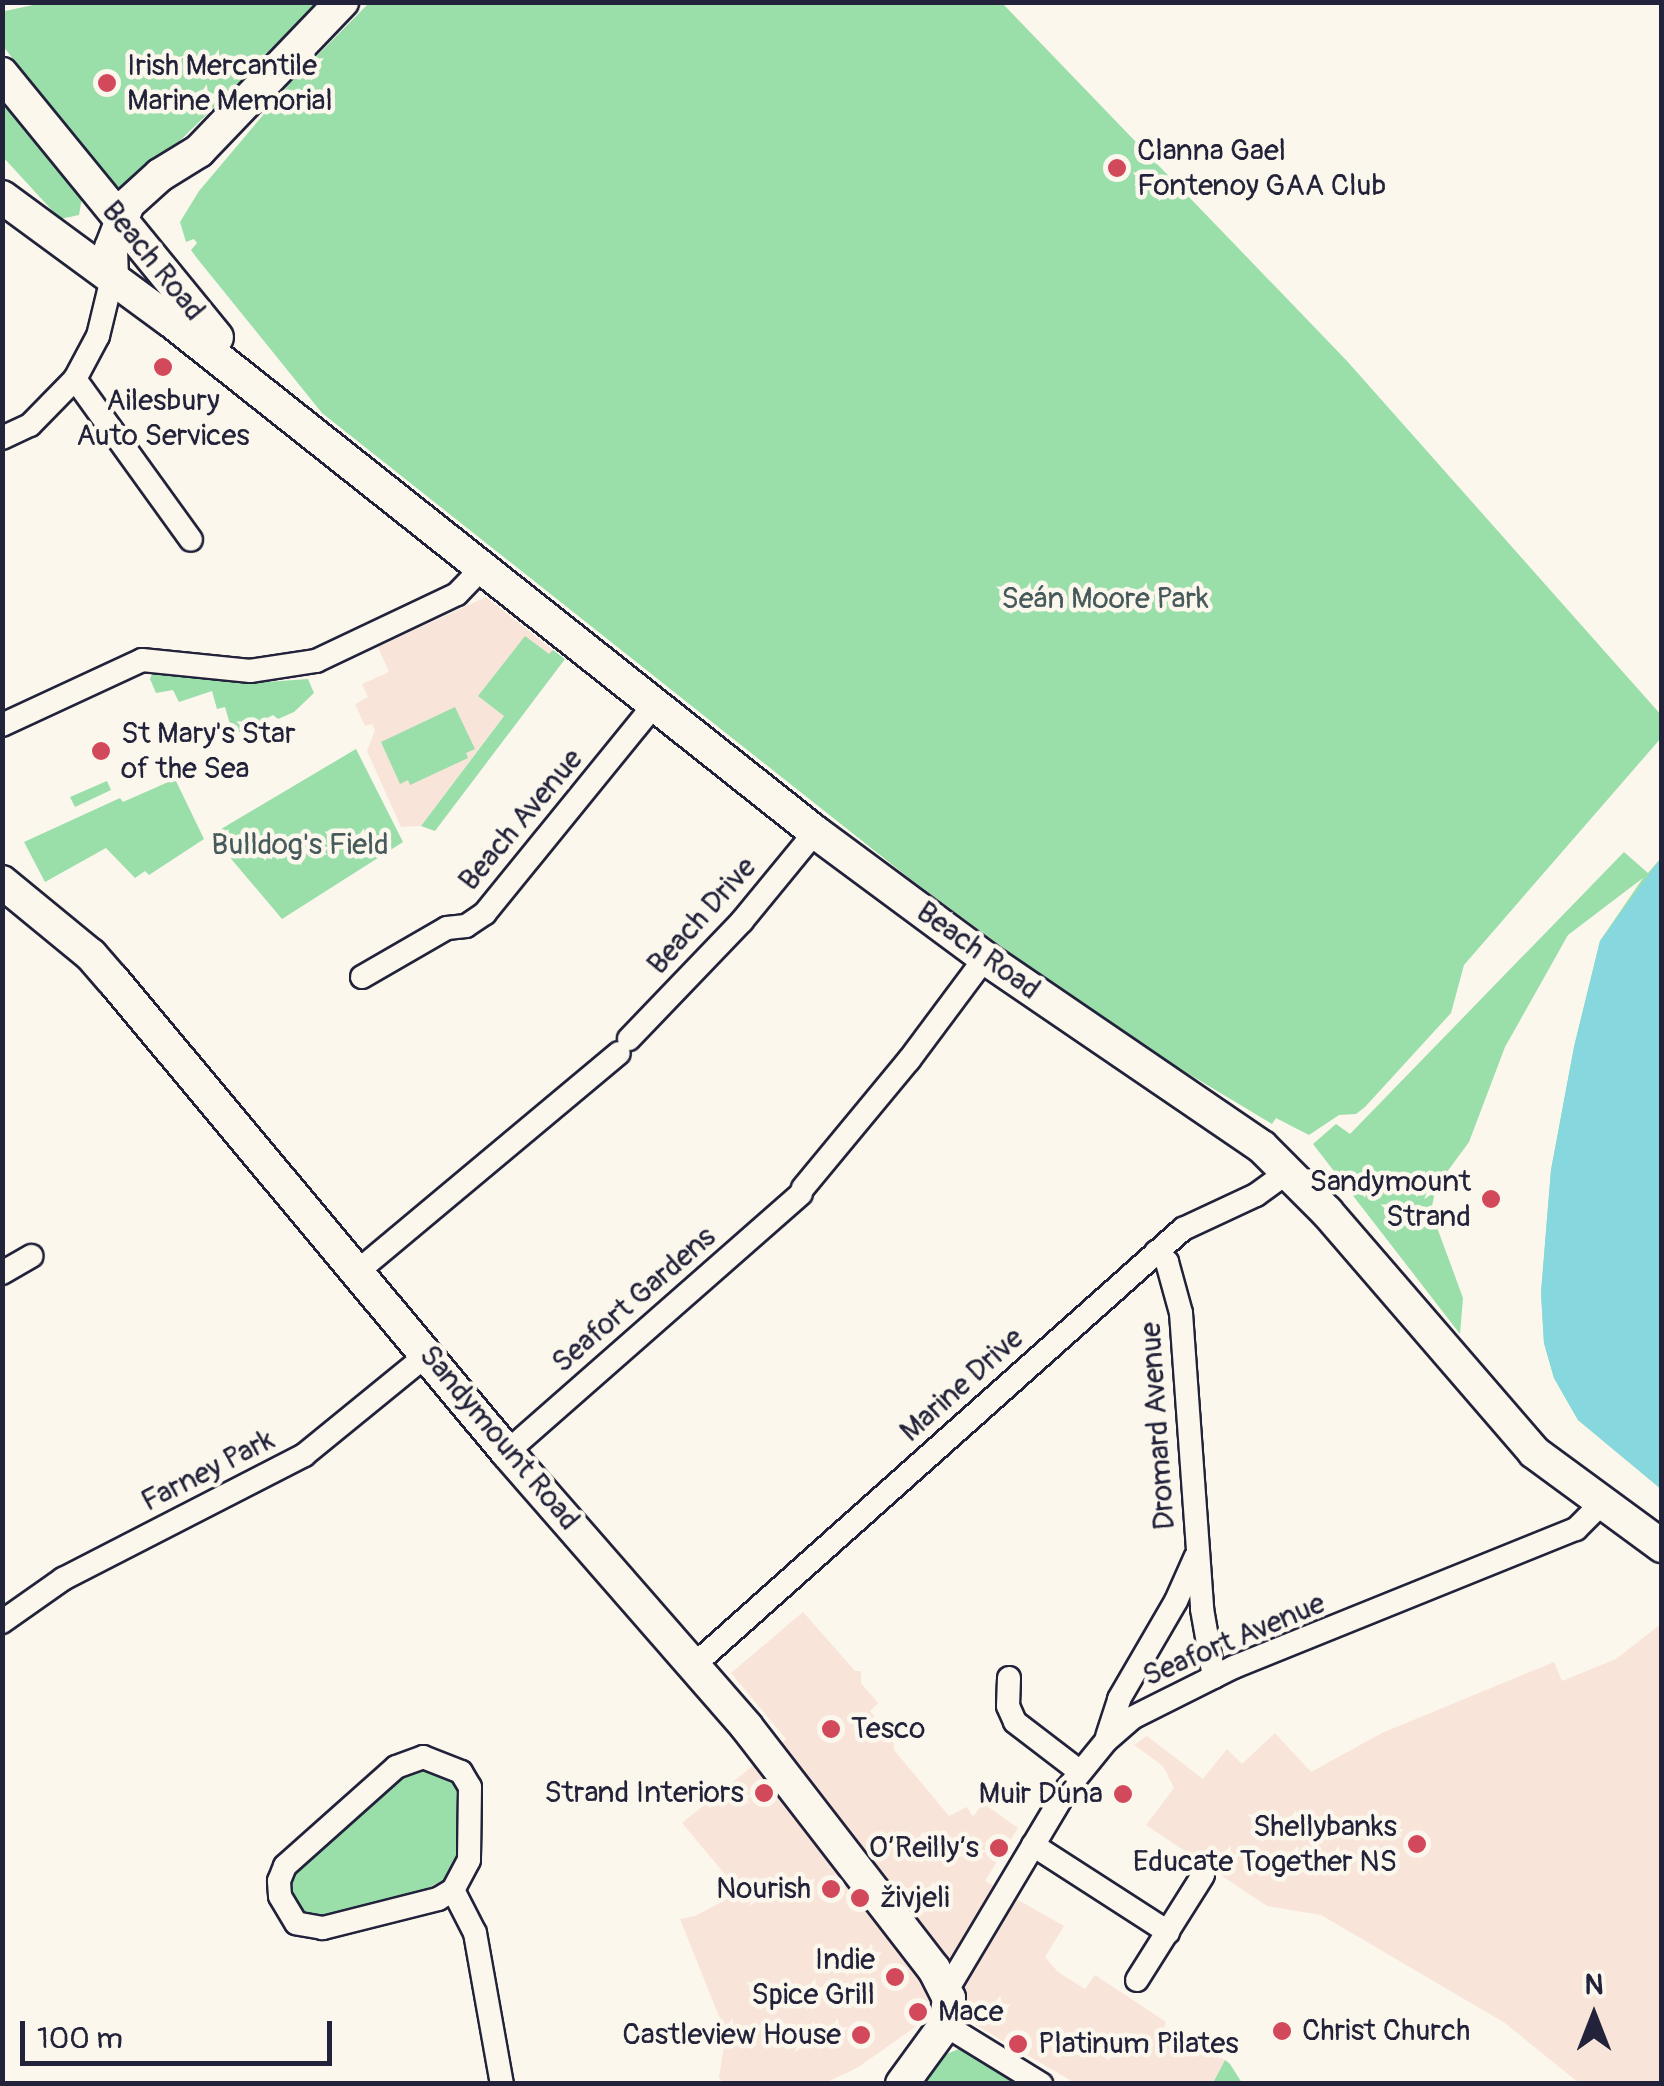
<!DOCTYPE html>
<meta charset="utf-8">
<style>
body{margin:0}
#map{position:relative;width:1664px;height:2086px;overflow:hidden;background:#fbf7ec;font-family:Pangolin,sans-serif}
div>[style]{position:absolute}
.built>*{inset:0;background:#f9e4d9}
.green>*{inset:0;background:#9adeaa}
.water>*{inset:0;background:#86d7de}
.roads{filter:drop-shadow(2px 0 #22223b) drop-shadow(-2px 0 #22223b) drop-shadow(0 2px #22223b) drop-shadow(0 -2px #22223b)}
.street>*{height:22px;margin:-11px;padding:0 11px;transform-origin:11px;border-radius:11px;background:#fbf7ec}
.secondary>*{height:32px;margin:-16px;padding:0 16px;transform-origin:16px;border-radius:16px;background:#fbf7ec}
.dots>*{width:28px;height:28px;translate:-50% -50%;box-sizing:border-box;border:5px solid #fbf7ec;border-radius:50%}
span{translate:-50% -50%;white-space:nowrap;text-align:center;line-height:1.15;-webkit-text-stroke:9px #fbf7ec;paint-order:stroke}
.poi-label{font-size:30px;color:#22223b}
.left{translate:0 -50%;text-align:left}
.right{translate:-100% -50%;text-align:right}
.street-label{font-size:30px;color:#22223b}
.park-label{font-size:30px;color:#465a5c}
.frame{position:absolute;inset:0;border:5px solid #22223b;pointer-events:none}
.north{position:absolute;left:1544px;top:1966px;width:100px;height:100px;-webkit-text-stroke:8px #fbf7ec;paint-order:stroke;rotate:0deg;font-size:28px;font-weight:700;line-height:40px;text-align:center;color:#22223b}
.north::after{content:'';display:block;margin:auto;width:35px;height:45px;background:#22223b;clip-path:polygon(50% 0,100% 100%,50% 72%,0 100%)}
.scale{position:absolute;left:20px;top:2021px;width:312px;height:45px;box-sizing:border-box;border:5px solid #22223b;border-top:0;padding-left:12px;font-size:30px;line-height:35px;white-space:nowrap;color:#22223b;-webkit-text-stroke:8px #fbf7ec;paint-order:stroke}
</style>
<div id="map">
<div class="built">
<i style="clip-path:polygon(486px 597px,553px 650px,421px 826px,401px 827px,367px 751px,375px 730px,372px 724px,365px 726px,355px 704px,368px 697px,362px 684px,389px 672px,378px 647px)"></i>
<i style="clip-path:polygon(803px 1612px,855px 1671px,861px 1671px,861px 1683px,878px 1703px,870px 1711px,893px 1738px,894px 1750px,949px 1816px,967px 1807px,973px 1817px,983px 1803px,1018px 1828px,985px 1881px,1064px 1926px,1045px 1957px,1058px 1972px,1085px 1989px,1095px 1975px,1166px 2022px,1164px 2027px,1225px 2060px,1213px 2083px,1075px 2083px,950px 2010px,938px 2011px,857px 2068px,825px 2083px,723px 2083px,719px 2077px,726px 2034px,680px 1919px,695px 1916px,740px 1892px,682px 1823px,786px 1739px,731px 1673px)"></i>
<i style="clip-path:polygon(1661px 1624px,1661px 2083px,1579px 2083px,1505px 2023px,1321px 1915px,1267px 1906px,1146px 1825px,1174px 1788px,1163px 1766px,1134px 1745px,1147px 1736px,1203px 1779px,1227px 1749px,1242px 1764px,1275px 1733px,1311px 1772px,1382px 1733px,1554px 1662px,1562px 1681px,1616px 1659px)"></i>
</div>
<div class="green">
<i style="clip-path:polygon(47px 2px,321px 3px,121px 198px,3px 46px,5px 11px)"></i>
<i style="clip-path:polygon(370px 2px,1002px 3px,1347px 361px,1662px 716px,1661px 738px,1464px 965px,1451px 1013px,1365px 1107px,1356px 1114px,1339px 1115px,1309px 1135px,1276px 1118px,1272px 1124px,1159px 1056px,1047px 980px,909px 878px,322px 413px,196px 257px,191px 250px,197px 243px,194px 239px,186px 242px,180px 222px,199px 191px,291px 82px)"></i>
<i style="clip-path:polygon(3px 96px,82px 198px,79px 215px,60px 219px,3px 157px)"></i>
<i style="clip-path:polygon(525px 636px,549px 654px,553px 650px,565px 659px,435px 831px,421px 826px,504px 716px,478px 696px)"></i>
<i style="clip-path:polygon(153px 671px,267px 682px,308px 679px,314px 693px,294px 712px,278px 719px,273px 715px,240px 732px,232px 731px,225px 707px,217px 709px,212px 691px,179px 702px,173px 690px,156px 693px,150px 679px)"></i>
<i style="clip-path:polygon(455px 707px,475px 749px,466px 753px,468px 758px,410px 785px,408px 780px,400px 784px,381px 742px)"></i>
<i style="clip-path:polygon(356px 749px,403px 842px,282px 919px,211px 835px)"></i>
<i style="clip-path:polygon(175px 779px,204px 839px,149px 875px,145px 871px,135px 878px,106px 848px,45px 882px,24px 842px,120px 798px,123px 802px)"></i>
<i style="clip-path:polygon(107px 781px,111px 790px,75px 807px,70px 797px)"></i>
<i style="clip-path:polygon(1624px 852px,1648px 873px,1661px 858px,1661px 1489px,1578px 1420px,1554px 1378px,1544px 1343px,1541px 1293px,1551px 1170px,1574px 1047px,1600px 941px,1643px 878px,1568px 935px,1505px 1047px,1469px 1142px,1436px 1187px,1431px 1211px,1463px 1298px,1460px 1334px,1313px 1144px,1336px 1124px,1350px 1134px)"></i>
<i style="clip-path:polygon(420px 1766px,449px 1775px,462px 1802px,460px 1847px,449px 1877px,424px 1890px,313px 1920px,303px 1914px,294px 1904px,291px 1874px,403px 1773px)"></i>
<i style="clip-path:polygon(968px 2045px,1023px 2084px,917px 2084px,935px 2059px)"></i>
<i style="clip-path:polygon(1225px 2060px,1230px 2064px,1242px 2083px,1213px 2083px)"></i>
</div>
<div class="water">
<i style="clip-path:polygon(1661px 858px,1661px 1489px,1578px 1420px,1554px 1378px,1544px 1343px,1541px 1293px,1551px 1170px,1574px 1047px,1600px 941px)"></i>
</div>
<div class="roads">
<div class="street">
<i style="left:75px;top:379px;width:198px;rotate:54.2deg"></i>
<i style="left:2px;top:438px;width:31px;rotate:-25deg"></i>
<i style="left:30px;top:425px;width:64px;rotate:-45.6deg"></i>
<i style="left:75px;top:379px;width:49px;rotate:-61.9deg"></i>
<i style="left:98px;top:336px;width:60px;rotate:-76.4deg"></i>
<i style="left:2px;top:725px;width:154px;rotate:-24.9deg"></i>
<i style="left:142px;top:660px;width:109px;rotate:5.8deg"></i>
<i style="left:250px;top:671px;width:67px;rotate:-8.6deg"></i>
<i style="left:316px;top:661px;width:156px;rotate:-25.4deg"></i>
<i style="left:457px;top:594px;width:37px;rotate:-46deg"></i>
<i style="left:362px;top:977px;width:98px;rotate:-30deg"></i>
<i style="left:447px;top:928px;width:19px;rotate:-6deg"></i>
<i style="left:466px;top:926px;width:23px;rotate:-34deg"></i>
<i style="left:485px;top:913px;width:269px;rotate:-50.9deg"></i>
<i style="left:629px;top:1039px;width:163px;rotate:-46.2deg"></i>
<i style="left:742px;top:921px;width:115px;rotate:-50.6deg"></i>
<i style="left:803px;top:1188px;width:166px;rotate:-50.4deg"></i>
<i style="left:909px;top:1060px;width:127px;rotate:-53.3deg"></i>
<i style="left:1156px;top:1252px;width:15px;rotate:42deg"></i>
<i style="left:1167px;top:1262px;width:53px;rotate:74.6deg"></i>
<i style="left:1181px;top:1313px;width:297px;rotate:85.9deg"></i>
<i style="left:1202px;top:1609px;width:69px;rotate:80deg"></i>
<i style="left:357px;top:1272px;width:341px;rotate:-39.9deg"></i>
<i style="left:2px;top:1273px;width:34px;rotate:-30deg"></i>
<i style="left:507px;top:1452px;width:391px;rotate:-41.3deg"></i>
<i style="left:2px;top:1622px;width:75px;rotate:-35.2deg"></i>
<i style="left:63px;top:1579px;width:271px;rotate:-27.2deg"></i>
<i style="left:304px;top:1455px;width:160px;rotate:-39.2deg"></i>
<i style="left:693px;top:1666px;width:657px;rotate:-41.73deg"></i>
<i style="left:1183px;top:1229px;width:81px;rotate:-25deg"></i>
<i style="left:1256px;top:1195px;width:37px;rotate:-36deg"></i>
<i style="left:1009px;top:1678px;width:28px;rotate:92deg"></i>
<i style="left:1008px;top:1706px;width:17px;rotate:66deg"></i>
<i style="left:1015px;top:1722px;width:81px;rotate:37.4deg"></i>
<i style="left:1107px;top:1737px;width:40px;rotate:-72deg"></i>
<i style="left:1119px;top:1699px;width:113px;rotate:-59.8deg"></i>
<i style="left:1176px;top:1601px;width:49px;rotate:-66deg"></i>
<i style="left:423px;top:1757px;width:41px;rotate:21.5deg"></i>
<i style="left:461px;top:1772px;width:17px;rotate:59deg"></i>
<i style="left:470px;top:1787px;width:73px;rotate:90.8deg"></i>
<i style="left:469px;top:1860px;width:34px;rotate:118deg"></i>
<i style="left:453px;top:1890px;width:17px;rotate:149deg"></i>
<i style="left:438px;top:1899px;width:119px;rotate:165.8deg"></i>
<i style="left:323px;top:1928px;width:27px;rotate:-170deg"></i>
<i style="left:296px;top:1923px;width:31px;rotate:-121deg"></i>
<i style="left:280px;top:1896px;width:15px;rotate:-94deg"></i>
<i style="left:279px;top:1881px;width:16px;rotate:-68deg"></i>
<i style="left:285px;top:1866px;width:149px;rotate:-41.7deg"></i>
<i style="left:396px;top:1767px;width:29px;rotate:-20deg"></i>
<i style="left:1033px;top:1845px;width:161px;rotate:32.8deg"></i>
<i style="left:453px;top:1890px;width:48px;rotate:62.9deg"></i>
<i style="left:475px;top:1933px;width:153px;rotate:79.9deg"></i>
<i style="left:1137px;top:1980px;width:124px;rotate:-57.8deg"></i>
<i style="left:947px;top:1990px;width:234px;rotate:-59.2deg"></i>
<i style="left:1067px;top:1789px;width:62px;rotate:-50.9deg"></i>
<i style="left:1106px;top:1741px;width:35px;rotate:-41deg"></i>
<i style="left:1132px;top:1718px;width:114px;rotate:-26.6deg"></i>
<i style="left:1234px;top:1667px;width:369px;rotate:-22deg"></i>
<i style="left:1576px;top:1529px;width:38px;rotate:-45deg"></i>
<i style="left:945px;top:2025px;width:113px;rotate:31.6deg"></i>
</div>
<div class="secondary">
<i style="left:2px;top:74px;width:340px;rotate:50.8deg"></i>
<i style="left:2px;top:197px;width:210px;rotate:36.3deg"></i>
<i style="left:171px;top:321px;width:822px;rotate:38.43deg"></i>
<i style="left:815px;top:832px;width:212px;rotate:36.5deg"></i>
<i style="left:985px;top:958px;width:335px;rotate:34.3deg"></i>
<i style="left:1262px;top:1147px;width:92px;rotate:45deg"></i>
<i style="left:1327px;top:1212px;width:317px;rotate:49.2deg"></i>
<i style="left:1534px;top:1452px;width:159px;rotate:36.3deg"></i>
<i style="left:112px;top:278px;width:30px;rotate:-92deg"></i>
<i style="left:111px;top:248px;width:47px;rotate:-68.9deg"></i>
<i style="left:128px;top:204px;width:43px;rotate:-42.2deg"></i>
<i style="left:160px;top:175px;width:46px;rotate:-31.6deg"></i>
<i style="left:199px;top:151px;width:207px;rotate:-46.2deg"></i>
<i style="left:2px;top:882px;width:115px;rotate:39.4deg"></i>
<i style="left:91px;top:955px;width:33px;rotate:49deg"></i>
<i style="left:113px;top:980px;width:615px;rotate:50.15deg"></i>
<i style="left:507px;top:1452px;width:364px;rotate:48.9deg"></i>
<i style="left:746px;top:1726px;width:307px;rotate:52.3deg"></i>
<i style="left:934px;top:1969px;width:33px;rotate:63deg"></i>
<i style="left:949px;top:1998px;width:27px;rotate:98deg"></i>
<i style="left:945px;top:2025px;width:73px;rotate:126.1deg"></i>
</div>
</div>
<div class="dots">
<i style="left:107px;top:83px;background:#d1495b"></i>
<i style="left:1117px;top:168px;background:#d1495b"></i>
<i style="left:163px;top:367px;background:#d1495b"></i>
<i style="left:101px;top:751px;background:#d1495b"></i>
<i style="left:1491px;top:1199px;background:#d1495b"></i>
<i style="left:831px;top:1729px;background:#d1495b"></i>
<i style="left:764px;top:1793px;background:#d1495b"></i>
<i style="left:1123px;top:1794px;background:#d1495b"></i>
<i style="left:1417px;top:1844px;background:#d1495b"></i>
<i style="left:999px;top:1848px;background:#d1495b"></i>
<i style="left:831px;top:1889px;background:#d1495b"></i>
<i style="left:860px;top:1898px;background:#d1495b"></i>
<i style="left:895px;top:1977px;background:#d1495b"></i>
<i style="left:918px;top:2012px;background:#d1495b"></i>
<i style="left:1282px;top:2031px;background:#d1495b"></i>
<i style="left:861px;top:2035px;background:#d1495b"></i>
<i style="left:1018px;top:2044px;background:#d1495b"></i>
</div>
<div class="poi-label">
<span class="left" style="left:127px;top:83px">Irish Mercantile<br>Marine Memorial</span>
<span class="left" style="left:1137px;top:168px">Clanna Gael<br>Fontenoy GAA Club</span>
<span style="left:163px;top:418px">Ailesbury<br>Auto Services</span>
<span class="left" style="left:121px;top:751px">St Mary's Star<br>of the Sea</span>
<span class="right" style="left:1471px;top:1199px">Sandymount<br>Strand</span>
<span class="left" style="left:851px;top:1729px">Tesco</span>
<span class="right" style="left:744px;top:1793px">Strand Interiors</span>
<span class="right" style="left:1103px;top:1794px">Muir Dúna</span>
<span class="right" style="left:1397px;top:1844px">Shellybanks<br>Educate Together NS</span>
<span class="right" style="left:979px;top:1848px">O’Reilly’s</span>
<span class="right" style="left:811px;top:1889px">Nourish</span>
<span class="left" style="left:880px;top:1898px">živjeli</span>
<span class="right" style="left:875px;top:1977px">Indie<br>Spice Grill</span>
<span class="left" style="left:938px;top:2012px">Mace</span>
<span class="left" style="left:1302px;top:2031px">Christ Church</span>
<span class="right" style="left:841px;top:2035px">Castleview House</span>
<span class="left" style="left:1038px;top:2044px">Platinum Pilates</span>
</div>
<div class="street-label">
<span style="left:153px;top:261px;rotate:51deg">Beach Road</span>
<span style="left:521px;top:820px;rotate:-50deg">Beach Avenue</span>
<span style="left:702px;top:916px;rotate:-48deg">Beach Drive</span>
<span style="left:978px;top:951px;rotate:36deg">Beach Road</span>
<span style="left:634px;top:1300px;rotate:-41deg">Seafort Gardens</span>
<span style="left:962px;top:1385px;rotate:-42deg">Marine Drive</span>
<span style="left:1158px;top:1426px;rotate:-94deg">Dromard Avenue</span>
<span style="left:499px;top:1438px;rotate:50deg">Sandymount Road</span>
<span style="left:208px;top:1471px;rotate:-27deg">Farney Park</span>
<span style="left:1234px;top:1640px;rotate:-23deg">Seafort Avenue</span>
</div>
<div class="park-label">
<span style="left:1105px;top:599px">Seán Moore Park</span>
<span style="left:300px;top:845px">Bulldog's Field</span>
</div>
<div class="frame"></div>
<div class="north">N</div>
<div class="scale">100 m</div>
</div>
